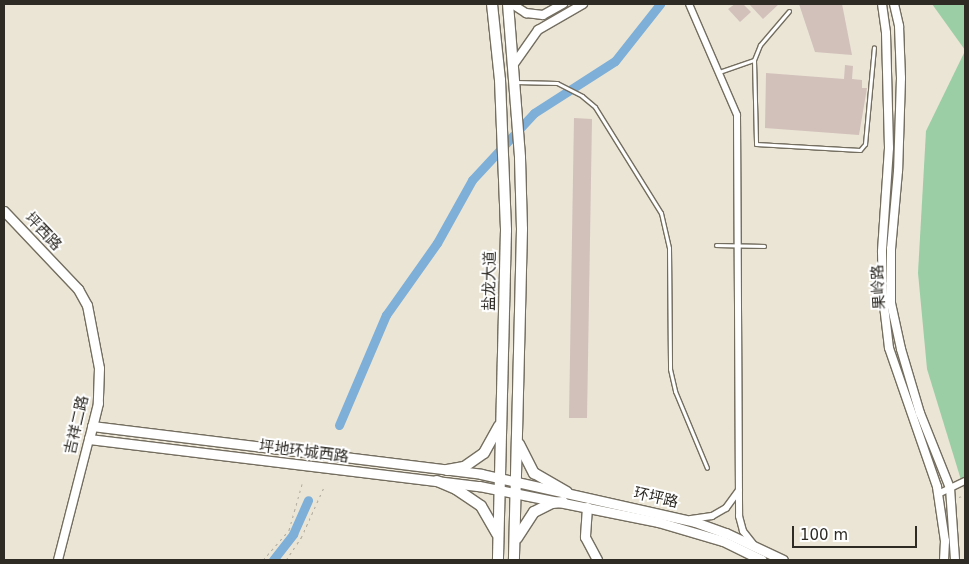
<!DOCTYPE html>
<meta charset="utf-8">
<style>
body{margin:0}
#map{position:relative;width:969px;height:564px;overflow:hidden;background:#ebe5d5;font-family:"DejaVu Sans","Noto Sans SC",sans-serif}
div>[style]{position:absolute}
.green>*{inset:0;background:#9bcea5}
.canal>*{height:9px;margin:-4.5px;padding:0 4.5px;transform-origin:4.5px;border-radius:4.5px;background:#7dafd8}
.building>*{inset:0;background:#d2c0bb}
.path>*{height:1px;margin-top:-0.5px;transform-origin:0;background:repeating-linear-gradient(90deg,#b1ac9f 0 2.5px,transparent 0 6.5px)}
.roads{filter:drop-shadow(1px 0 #746e60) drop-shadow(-1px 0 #746e60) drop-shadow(0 1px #746e60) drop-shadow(0 -1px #746e60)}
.service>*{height:3px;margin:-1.5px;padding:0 1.5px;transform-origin:1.5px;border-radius:1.5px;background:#fff}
.minor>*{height:6px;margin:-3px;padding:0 3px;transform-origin:3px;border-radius:3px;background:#fff}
.tertiary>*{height:8px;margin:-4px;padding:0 4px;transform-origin:4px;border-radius:4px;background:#fff}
.secondary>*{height:9px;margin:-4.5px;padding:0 4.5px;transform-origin:4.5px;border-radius:4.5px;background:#fff}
.primary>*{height:10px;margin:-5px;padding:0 5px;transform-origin:5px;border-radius:5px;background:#fff}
span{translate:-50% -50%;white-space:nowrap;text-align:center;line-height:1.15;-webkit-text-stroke:4px #fff;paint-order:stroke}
.street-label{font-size:15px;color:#2e2b25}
.frame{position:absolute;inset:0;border:5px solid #2e2b25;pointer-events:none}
.scale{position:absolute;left:792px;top:526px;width:125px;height:22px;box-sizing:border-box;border:2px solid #2e2b25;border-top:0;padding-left:6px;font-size:15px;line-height:18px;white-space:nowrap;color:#2e2b25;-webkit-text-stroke:4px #fff;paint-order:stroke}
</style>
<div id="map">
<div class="green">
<i style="clip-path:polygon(932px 4px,965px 4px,965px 50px)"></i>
<i style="clip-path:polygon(965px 51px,965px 493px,927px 369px,918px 273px,926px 131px)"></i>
</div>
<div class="canal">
<i style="left:339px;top:425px;width:120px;rotate:-66.9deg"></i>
<i style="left:386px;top:315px;width:88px;rotate:-54.7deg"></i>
<i style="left:437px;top:243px;width:72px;rotate:-60.9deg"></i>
<i style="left:472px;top:180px;width:91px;rotate:-47.2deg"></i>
<i style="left:534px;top:113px;width:96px;rotate:-32.7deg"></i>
<i style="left:615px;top:61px;width:73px;rotate:-51.7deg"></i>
<i style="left:273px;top:560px;width:33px;rotate:-52deg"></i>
<i style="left:293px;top:534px;width:37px;rotate:-66deg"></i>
</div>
<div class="building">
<i style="clip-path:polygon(735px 4px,743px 4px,751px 12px,740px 22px,728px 9px)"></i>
<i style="clip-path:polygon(749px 4px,779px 4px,763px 19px)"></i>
<i style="clip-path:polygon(799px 4px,842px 4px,852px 55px,815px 52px)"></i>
<i style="clip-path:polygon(845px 65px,853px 66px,852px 79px,862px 80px,862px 88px,867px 88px,859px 135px,765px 128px,766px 73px,844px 79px)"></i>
<i style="clip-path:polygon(574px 118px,592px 119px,587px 418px,569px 418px)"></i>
</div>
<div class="path">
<i style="left:959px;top:497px;width:6px;rotate:-18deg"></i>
<i style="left:263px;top:560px;width:40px;rotate:-49deg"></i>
<i style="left:289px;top:530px;width:48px;rotate:-74.2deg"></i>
<i style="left:286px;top:560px;width:27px;rotate:-56deg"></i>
<i style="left:301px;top:538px;width:56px;rotate:-65.7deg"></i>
</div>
<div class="roads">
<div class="service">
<i style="left:789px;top:11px;width:45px;rotate:130.5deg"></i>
<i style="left:760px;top:45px;width:16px;rotate:112deg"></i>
<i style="left:754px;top:60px;width:84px;rotate:88.6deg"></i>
<i style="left:756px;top:144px;width:104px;rotate:3.3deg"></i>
<i style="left:860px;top:150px;width:8px;rotate:-50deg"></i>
<i style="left:865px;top:144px;width:97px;rotate:-84.7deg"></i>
<i style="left:719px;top:72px;width:37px;rotate:-19deg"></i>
<i style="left:515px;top:82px;width:42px;rotate:1.4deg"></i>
<i style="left:557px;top:83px;width:28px;rotate:27deg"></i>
<i style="left:582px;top:96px;width:17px;rotate:40deg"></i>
<i style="left:595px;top:107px;width:125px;rotate:58.1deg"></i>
<i style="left:661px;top:213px;width:36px;rotate:77deg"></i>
<i style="left:669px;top:248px;width:121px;rotate:89.5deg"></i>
<i style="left:670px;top:369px;width:23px;rotate:77deg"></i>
<i style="left:675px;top:391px;width:83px;rotate:67.4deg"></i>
<i style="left:716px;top:245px;width:48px;rotate:1.2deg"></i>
</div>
<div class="minor">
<i style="left:689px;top:4px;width:121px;rotate:66.6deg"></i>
<i style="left:737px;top:115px;width:401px;rotate:89.7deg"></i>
<i style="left:739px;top:516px;width:16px;rotate:75deg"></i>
<i style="left:743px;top:531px;width:18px;rotate:52deg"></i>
<i style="left:938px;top:494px;width:30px;rotate:-26deg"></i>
<i style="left:691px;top:519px;width:21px;rotate:-8deg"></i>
<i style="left:712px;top:516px;width:16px;rotate:-30deg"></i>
<i style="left:726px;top:508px;width:22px;rotate:-54deg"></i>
</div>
<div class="tertiary">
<i style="left:512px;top:4px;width:17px;rotate:33deg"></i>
<i style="left:526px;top:13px;width:17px;rotate:7deg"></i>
<i style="left:543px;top:15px;width:23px;rotate:-29deg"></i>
<i style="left:882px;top:4px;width:29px;rotate:82deg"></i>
<i style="left:886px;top:33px;width:115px;rotate:88.5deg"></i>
<i style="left:889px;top:148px;width:104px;rotate:93.9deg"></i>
<i style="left:882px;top:252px;width:45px;rotate:88.7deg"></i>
<i style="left:883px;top:297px;width:51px;rotate:83.3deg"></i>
<i style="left:889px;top:348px;width:147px;rotate:70.9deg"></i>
<i style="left:937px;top:487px;width:55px;rotate:81.6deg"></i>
<i style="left:945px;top:541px;width:19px;rotate:93deg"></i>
<i style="left:894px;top:4px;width:23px;rotate:77deg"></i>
<i style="left:899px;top:26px;width:52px;rotate:87.8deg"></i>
<i style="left:901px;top:78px;width:93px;rotate:91.8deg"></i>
<i style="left:898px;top:171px;width:78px;rotate:95.1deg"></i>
<i style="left:891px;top:249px;width:54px;rotate:90deg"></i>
<i style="left:891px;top:303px;width:47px;rotate:77.7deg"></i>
<i style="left:901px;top:349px;width:67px;rotate:73.5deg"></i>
<i style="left:920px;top:413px;width:81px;rotate:68.2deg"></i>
<i style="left:950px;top:488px;width:72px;rotate:86deg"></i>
<i style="left:514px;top:64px;width:42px;rotate:-54.8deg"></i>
<i style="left:538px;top:30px;width:52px;rotate:-30deg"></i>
<i style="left:58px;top:560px;width:125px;rotate:-75.6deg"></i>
</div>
<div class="secondary">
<i style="left:4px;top:211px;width:108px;rotate:46.5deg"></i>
<i style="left:78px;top:289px;width:18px;rotate:61deg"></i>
<i style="left:87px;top:305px;width:64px;rotate:79.2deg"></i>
<i style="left:99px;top:368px;width:35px;rotate:92deg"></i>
<i style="left:98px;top:403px;width:37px;rotate:104deg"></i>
<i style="left:89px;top:439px;width:393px;rotate:6.9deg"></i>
<i style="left:479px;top:486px;width:183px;rotate:11.4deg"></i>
<i style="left:658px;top:522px;width:68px;rotate:16.3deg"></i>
<i style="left:723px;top:541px;width:43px;rotate:26deg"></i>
<i style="left:92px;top:426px;width:392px;rotate:7deg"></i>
<i style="left:481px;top:474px;width:219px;rotate:12.6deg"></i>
<i style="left:695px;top:522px;width:33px;rotate:20deg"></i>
<i style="left:726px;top:533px;width:63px;rotate:25.3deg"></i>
<i style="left:587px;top:507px;width:30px;rotate:94deg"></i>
<i style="left:585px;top:537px;width:26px;rotate:62deg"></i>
</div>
<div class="primary">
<i style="left:492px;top:4px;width:76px;rotate:84deg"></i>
<i style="left:500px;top:80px;width:150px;rotate:87.7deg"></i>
<i style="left:506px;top:230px;width:330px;rotate:91.4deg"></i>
<i style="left:508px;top:4px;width:154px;rotate:85.5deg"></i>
<i style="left:520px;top:158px;width:71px;rotate:88.4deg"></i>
<i style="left:522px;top:229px;width:331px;rotate:91.4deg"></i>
<i style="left:519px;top:444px;width:33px;rotate:63deg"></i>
<i style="left:534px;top:473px;width:38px;rotate:30deg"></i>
<i style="left:447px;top:470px;width:17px;rotate:-10deg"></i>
<i style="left:464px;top:467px;width:24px;rotate:-35deg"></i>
<i style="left:484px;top:453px;width:31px;rotate:-61deg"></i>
<i style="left:437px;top:481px;width:21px;rotate:23deg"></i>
<i style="left:456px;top:489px;width:30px;rotate:34deg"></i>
<i style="left:481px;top:506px;width:32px;rotate:60deg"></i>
<i style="left:517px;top:538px;width:31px;rotate:-57deg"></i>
<i style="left:534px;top:512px;width:20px;rotate:-27deg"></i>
<i style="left:552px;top:503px;width:11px;rotate:-5deg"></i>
</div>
</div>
<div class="street-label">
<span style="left:43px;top:232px;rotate:46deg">坪西路</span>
<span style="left:490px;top:281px;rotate:-89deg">盐龙大道</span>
<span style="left:879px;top:287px;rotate:-93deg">果岭路</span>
<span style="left:77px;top:425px;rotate:-77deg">吉祥二路</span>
<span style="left:304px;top:452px;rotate:7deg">坪地环城西路</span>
<span style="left:656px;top:498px;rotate:13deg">环坪路</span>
</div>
<div class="frame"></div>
<div class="scale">100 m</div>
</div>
